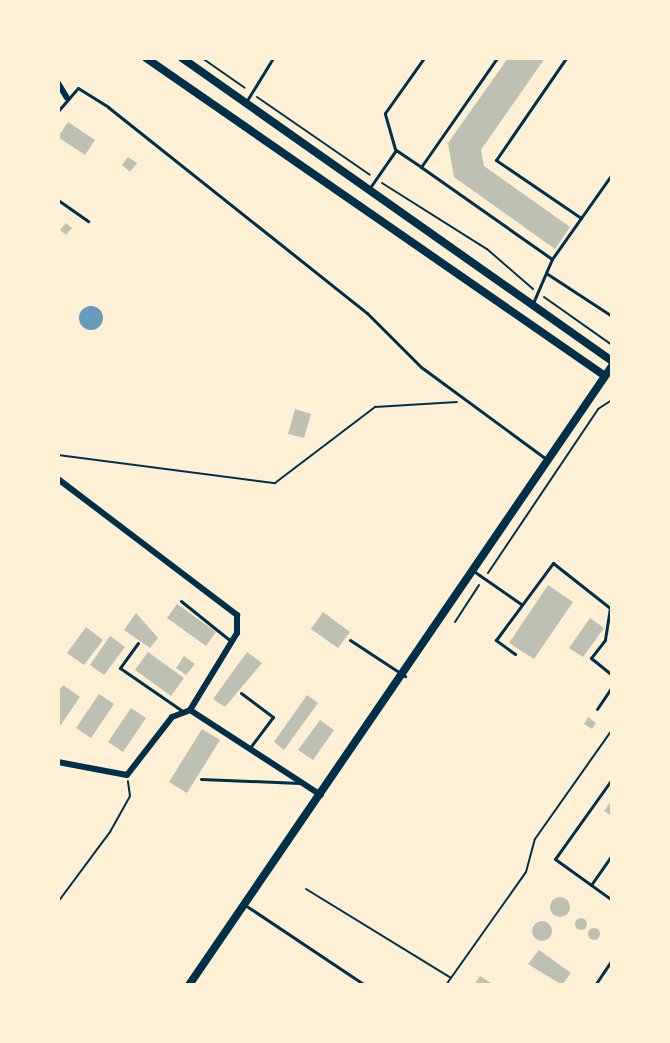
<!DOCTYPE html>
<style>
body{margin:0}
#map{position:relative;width:670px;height:1043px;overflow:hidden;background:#fdf0d5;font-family:"Alegreya Sans",sans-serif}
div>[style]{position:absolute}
.water>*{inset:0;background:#669bbc}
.round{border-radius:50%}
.building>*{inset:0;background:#bec0b2}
.path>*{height:2px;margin:-1px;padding:0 1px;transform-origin:1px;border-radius:1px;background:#003049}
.service>*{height:3px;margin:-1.5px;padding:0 1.5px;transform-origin:1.5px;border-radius:1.5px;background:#003049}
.minor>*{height:6px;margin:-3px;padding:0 3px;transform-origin:3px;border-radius:3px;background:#003049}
.secondary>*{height:8px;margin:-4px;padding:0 4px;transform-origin:4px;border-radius:4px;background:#003049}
span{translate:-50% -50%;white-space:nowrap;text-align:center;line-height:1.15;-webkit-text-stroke:6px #fdf0d5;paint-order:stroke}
.frame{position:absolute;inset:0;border:60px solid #fdf0d5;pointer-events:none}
</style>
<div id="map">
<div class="water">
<i class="round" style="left:79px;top:306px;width:24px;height:24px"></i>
</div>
<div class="building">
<i style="clip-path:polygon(508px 58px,545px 58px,481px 150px,484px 166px,570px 227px,555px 249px,454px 177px,448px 143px)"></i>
<i style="clip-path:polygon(68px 122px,95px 140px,85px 155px,58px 137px)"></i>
<i style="clip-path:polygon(128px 157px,137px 163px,130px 172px,122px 165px)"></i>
<i style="clip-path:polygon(66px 223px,72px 228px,66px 235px,60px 230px)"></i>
<i style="clip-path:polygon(295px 409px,311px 414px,304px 438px,288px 434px)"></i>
<i style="clip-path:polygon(548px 585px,573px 602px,534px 659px,509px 643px)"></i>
<i style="clip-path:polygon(177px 604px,216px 632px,206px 646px,167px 618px)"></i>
<i style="clip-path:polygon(323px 612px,350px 632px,338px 648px,311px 629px)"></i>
<i style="clip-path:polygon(136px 613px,158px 638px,150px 648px,124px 630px)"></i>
<i style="clip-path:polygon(590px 618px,604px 628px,583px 657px,569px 648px)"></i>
<i style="clip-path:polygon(86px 627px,103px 640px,84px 665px,67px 653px)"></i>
<i style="clip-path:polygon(110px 636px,125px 647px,104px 675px,90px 665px)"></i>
<i style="clip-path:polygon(148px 652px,184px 678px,171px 696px,135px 670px)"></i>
<i style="clip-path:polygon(247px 652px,262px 663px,225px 707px,213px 699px)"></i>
<i style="clip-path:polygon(184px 656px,195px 664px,186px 675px,176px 668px)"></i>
<i style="clip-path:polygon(63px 685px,80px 697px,58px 729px,58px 692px)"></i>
<i style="clip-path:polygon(99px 694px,114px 704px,91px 738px,76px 728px)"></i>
<i style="clip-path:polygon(307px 695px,318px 703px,284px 750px,274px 742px)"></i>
<i style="clip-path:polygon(131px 708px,146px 718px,123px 752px,108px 742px)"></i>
<i style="clip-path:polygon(588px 717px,596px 723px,592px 729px,584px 724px)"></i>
<i style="clip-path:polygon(320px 720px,334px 730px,313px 760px,298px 750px)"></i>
<i style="clip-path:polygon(202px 729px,220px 740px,187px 793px,169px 782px)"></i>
<i style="clip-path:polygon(612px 800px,612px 816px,604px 811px)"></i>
<i class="round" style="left:550px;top:897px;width:20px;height:20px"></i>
<i class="round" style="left:575px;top:918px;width:12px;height:12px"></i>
<i class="round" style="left:532px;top:921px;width:20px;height:20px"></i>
<i class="round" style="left:588px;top:928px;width:12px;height:12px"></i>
<i style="clip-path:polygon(539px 950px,571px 973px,562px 985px,528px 964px)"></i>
<i style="clip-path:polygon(480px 976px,494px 985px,474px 985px)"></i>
</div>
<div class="path">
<i style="left:202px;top:58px;width:52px;rotate:34.9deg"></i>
<i style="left:257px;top:97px;width:137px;rotate:34.6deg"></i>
<i style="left:382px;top:183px;width:124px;rotate:32.2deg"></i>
<i style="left:487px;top:249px;width:61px;rotate:41deg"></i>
<i style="left:544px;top:297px;width:83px;rotate:35.2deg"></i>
<i style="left:58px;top:455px;width:219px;rotate:7.4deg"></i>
<i style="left:275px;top:483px;width:126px;rotate:-37.2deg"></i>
<i style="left:375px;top:407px;width:82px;rotate:-3.5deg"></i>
<i style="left:488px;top:573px;width:197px;rotate:-56.1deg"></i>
<i style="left:598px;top:409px;width:17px;rotate:-33deg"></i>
<i style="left:455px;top:622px;width:44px;rotate:-57deg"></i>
<i style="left:306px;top:889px;width:170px;rotate:31.5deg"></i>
<i style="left:58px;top:902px;width:87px;rotate:-53.4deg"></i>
<i style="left:110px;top:832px;width:41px;rotate:-60.9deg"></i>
<i style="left:130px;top:796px;width:15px;rotate:-98deg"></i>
<i style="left:446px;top:985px;width:138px;rotate:-54.7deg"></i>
<i style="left:526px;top:872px;width:34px;rotate:-75deg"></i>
<i style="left:535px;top:839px;width:133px;rotate:-54.8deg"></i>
</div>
<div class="service">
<i style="left:246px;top:102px;width:52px;rotate:-58.5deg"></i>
<i style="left:58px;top:111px;width:30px;rotate:-49deg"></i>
<i style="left:78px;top:88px;width:36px;rotate:32deg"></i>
<i style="left:108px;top:107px;width:331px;rotate:38.5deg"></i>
<i style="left:367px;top:313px;width:76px;rotate:45deg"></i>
<i style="left:421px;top:367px;width:154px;rotate:36.3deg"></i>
<i style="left:395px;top:149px;width:37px;rotate:-106deg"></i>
<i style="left:385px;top:113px;width:67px;rotate:-54.7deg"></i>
<i style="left:421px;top:167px;width:133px;rotate:-55.1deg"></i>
<i style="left:369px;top:189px;width:47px;rotate:-55.3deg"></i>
<i style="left:396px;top:150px;width:30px;rotate:34deg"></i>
<i style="left:421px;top:167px;width:160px;rotate:35.1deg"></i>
<i style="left:552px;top:259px;width:48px;rotate:113.4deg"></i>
<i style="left:58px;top:200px;width:37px;rotate:35deg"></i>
<i style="left:581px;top:218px;width:54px;rotate:-54.8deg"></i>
<i style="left:552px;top:259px;width:50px;rotate:-54.7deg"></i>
<i style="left:581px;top:218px;width:103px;rotate:-145.7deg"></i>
<i style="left:496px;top:160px;width:124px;rotate:-55.5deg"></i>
<i style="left:546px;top:273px;width:79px;rotate:33.1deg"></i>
<i style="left:475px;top:572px;width:56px;rotate:34.8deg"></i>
<i style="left:181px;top:601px;width:65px;rotate:38.8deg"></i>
<i style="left:350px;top:640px;width:66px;rotate:33.2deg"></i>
<i style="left:138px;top:643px;width:31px;rotate:126deg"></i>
<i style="left:120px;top:668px;width:74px;rotate:34.5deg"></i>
<i style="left:515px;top:654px;width:24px;rotate:-144deg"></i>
<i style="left:496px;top:640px;width:96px;rotate:-53.5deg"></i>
<i style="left:553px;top:563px;width:73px;rotate:38.3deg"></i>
<i style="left:610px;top:608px;width:32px;rotate:99deg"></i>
<i style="left:605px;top:640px;width:23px;rotate:128deg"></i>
<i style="left:591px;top:658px;width:27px;rotate:39deg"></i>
<i style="left:241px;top:693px;width:40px;rotate:37deg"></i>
<i style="left:273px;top:717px;width:39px;rotate:127deg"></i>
<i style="left:597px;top:709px;width:27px;rotate:-56deg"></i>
<i style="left:201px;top:779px;width:98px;rotate:2.3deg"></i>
<i style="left:612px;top:779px;width:98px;rotate:125.5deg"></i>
<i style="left:555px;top:859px;width:70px;rotate:35.7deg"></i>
<i style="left:591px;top:885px;width:37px;rotate:-55deg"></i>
<i style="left:245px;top:905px;width:144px;rotate:33.7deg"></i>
<i style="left:595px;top:985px;width:30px;rotate:-56deg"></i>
</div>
<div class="minor">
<i style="left:58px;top:83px;width:17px;rotate:59deg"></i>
<i style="left:58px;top:479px;width:225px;rotate:37.2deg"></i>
<i style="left:237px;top:615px;width:18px;rotate:90deg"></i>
<i style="left:237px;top:633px;width:90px;rotate:121.4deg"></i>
<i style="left:58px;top:762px;width:70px;rotate:10.7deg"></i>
<i style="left:127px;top:775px;width:73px;rotate:-52.2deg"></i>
<i style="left:172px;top:717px;width:19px;rotate:-21deg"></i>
<i style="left:190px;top:710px;width:156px;rotate:33deg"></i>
</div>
<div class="secondary">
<i style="left:146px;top:58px;width:558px;rotate:34.71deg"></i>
<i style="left:182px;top:58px;width:526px;rotate:35.17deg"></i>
<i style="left:189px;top:985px;width:750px;rotate:-55.65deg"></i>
</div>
<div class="frame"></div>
</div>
